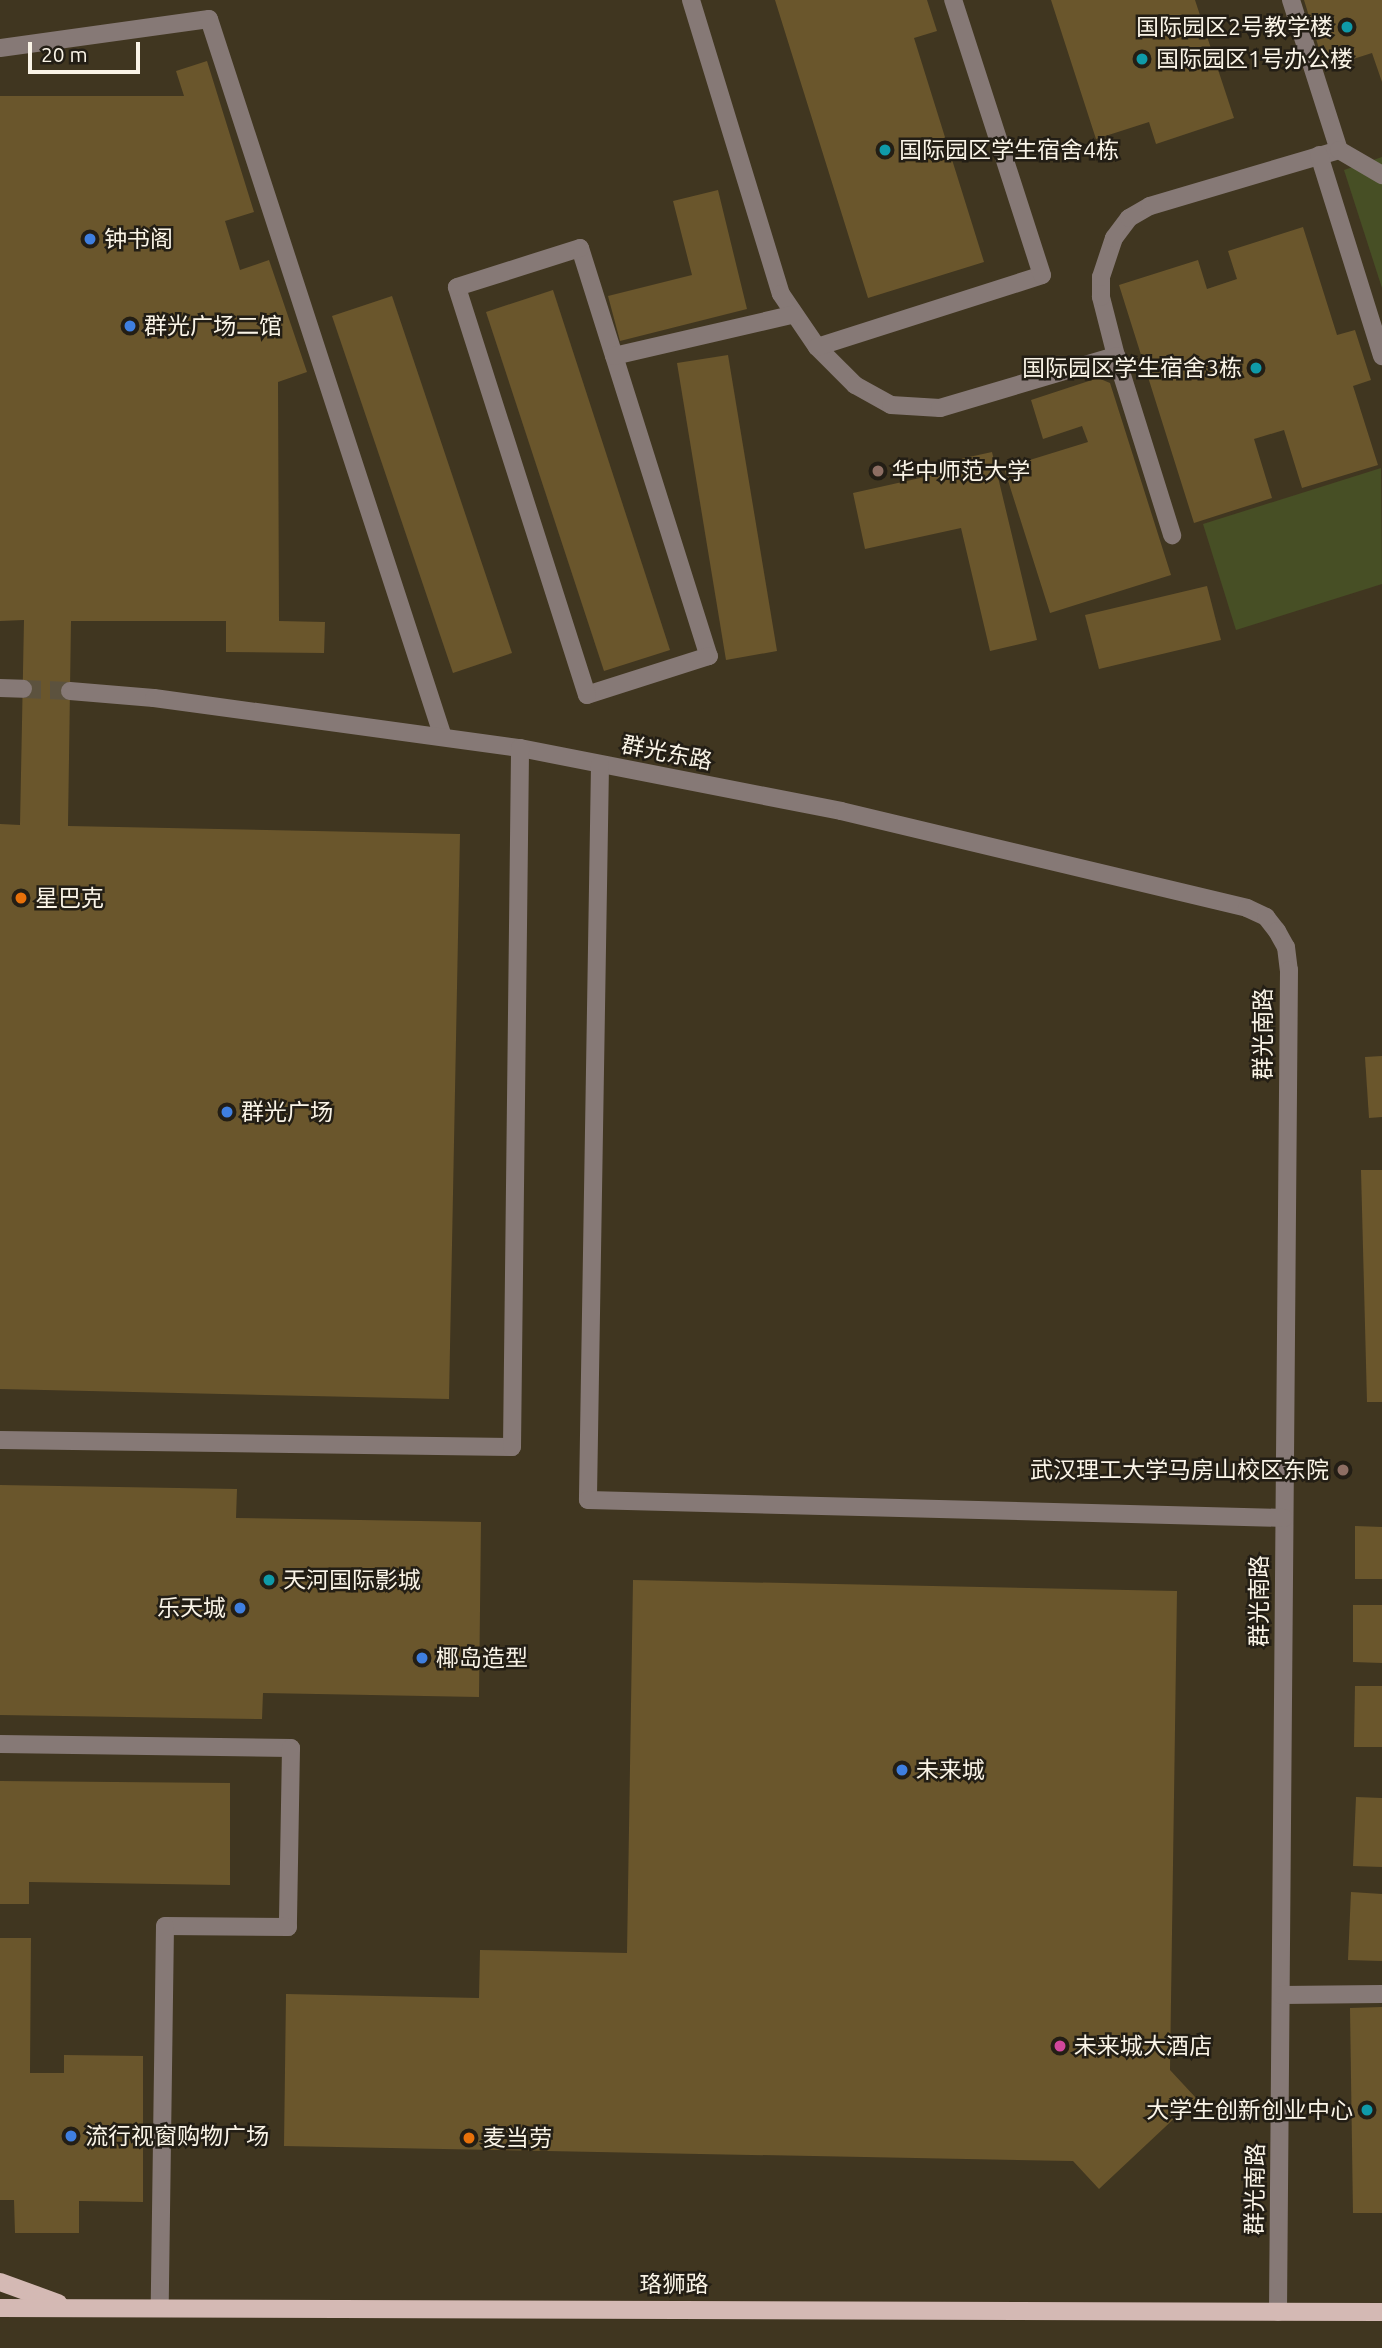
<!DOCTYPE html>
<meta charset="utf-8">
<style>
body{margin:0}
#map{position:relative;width:1382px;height:2348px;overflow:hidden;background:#403620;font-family:Ubuntu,"Noto Sans SC",sans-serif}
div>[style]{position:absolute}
.green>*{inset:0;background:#474f25}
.building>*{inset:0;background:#6a562c}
.minor-tunnel>*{height:18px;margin-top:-9px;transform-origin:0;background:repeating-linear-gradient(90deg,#5c523e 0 18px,transparent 0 27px)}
.minor>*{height:18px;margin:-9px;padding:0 9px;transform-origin:9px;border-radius:9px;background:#867976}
.major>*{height:18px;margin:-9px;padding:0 9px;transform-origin:9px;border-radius:9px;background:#d4b9b4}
.dots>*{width:19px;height:19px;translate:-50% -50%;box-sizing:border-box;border:4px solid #231e15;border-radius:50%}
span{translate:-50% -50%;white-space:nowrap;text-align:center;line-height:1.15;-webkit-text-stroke:5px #231e15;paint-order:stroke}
.poi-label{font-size:23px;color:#faf4e7}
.right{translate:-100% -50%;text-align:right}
.left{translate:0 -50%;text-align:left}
.street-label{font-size:23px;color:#faf4e7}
.scale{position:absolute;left:28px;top:42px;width:112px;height:32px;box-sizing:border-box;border:4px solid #faf4e7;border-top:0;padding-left:9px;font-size:21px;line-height:24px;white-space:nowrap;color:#faf4e7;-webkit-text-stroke:5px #231e15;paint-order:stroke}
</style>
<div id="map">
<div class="green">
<i style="clip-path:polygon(1382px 157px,1382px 288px,1344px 170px)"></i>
<i style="clip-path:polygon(1381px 468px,1382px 584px,1236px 630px,1203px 524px)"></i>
</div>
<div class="building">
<i style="clip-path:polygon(775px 0,927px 0,937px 31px,914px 38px,984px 262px,868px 298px)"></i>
<i style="clip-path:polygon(1051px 0,1195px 0,1234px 118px,1156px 144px,1149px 122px,1096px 139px)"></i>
<i style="clip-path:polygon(1304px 0,1382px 0,1382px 82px,1372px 53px,1325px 68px)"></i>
<i style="clip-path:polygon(207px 61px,254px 212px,225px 221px,240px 270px,269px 260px,307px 372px,278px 382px,279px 621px,325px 622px,324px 653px,226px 652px,226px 621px,71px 621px,68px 826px,460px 834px,449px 1399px,0 1389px,0 824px,20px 825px,24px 620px,0 621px,0 96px,184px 96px,176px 71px)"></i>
<i style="clip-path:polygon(718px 190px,747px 309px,620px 341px,608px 296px,692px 275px,673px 201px)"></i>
<i style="clip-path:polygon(1303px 227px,1337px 335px,1355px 330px,1371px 380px,1353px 386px,1378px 465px,1302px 488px,1284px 430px,1254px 439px,1272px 498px,1194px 523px,1119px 285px,1198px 260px,1207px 289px,1237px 279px,1228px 251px)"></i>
<i style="clip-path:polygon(553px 290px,670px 650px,604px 671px,486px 312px)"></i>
<i style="clip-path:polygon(392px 296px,512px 653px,453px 673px,332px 316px)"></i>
<i style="clip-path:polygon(728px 355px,777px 651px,726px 660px,677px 363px)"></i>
<i style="clip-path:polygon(1098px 378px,1110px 383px,1171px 575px,1050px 613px,1004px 468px,1088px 442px,1082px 426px,1043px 439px,1031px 400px)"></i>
<i style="clip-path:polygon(992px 452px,1037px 640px,990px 651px,961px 528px,865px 549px,853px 493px,947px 472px,946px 462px)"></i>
<i style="clip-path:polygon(1207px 586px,1221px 640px,1099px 669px,1085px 615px)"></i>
<i style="clip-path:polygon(1382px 1056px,1382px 1117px,1369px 1118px,1365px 1057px)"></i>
<i style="clip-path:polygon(1361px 1170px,1382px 1170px,1382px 1402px,1367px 1402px)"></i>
<i style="clip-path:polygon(0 1485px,237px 1489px,236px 1518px,481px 1522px,479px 1697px,263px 1693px,262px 1719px,0 1715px)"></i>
<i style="clip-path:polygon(1355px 1526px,1382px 1527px,1382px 1579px,1355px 1579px)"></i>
<i style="clip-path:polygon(633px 1580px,1177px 1591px,1170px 2070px,1196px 2098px,1099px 2189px,1073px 2161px,284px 2146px,286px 1994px,479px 1998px,480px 1950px,627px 1953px)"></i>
<i style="clip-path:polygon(1353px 1605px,1382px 1605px,1382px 1663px,1353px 1662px)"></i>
<i style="clip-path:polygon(1355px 1686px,1382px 1686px,1382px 1747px,1354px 1747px)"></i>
<i style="clip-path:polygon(0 1781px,230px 1783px,230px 1885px,29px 1882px,29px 1904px,0 1904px)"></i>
<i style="clip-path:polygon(1356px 1797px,1382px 1798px,1382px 1867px,1353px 1866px)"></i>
<i style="clip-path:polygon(1351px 1892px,1382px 1894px,1382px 1961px,1348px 1960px)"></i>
<i style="clip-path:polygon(0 1938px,31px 1938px,30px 2073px,64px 2073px,64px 2055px,143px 2056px,143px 2202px,79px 2201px,79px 2233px,15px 2233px,14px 2200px,0 2200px)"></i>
<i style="clip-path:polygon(1382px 2007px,1382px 2213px,1353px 2213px,1350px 2008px)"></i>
</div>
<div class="minor-tunnel">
<i style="left:23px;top:689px;width:47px;rotate:2.4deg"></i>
</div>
<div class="minor">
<i style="left:691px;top:0;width:307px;rotate:73deg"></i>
<i style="left:781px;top:294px;width:64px;rotate:55.8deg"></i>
<i style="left:817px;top:347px;width:54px;rotate:45deg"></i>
<i style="left:855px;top:385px;width:41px;rotate:29.1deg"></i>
<i style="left:891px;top:405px;width:49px;rotate:3.5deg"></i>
<i style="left:940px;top:408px;width:184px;rotate:-16.5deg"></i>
<i style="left:1116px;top:356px;width:61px;rotate:-104.3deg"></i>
<i style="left:1101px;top:297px;width:20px;rotate:-90deg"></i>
<i style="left:1101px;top:277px;width:41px;rotate:-71.6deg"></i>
<i style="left:1114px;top:238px;width:25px;rotate:-53deg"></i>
<i style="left:1129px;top:218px;width:24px;rotate:-30deg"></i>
<i style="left:1150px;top:206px;width:197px;rotate:-16.5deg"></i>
<i style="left:1291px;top:0;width:157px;rotate:72.3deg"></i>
<i style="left:1339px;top:150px;width:50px;rotate:30.2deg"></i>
<i style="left:0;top:48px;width:211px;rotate:-7.9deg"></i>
<i style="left:209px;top:19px;width:755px;rotate:71.95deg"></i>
<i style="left:1319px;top:155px;width:211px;rotate:72.6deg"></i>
<i style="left:580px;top:248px;width:428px;rotate:72.5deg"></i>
<i style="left:709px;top:656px;width:128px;rotate:162.3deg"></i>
<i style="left:587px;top:695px;width:428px;rotate:-107.7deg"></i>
<i style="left:457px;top:287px;width:129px;rotate:-17.6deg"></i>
<i style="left:817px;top:347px;width:236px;rotate:-17.7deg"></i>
<i style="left:1042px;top:275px;width:289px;rotate:-107.9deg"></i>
<i style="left:614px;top:356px;width:183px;rotate:-13deg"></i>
<i style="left:1116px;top:356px;width:188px;rotate:72.6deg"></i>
<i style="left:0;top:688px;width:23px;rotate:2deg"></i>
<i style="left:70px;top:691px;width:84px;rotate:4.8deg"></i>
<i style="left:154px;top:698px;width:369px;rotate:7.8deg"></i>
<i style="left:520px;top:748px;width:327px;rotate:11.1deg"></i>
<i style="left:841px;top:811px;width:417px;rotate:13.4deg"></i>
<i style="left:1247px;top:908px;width:21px;rotate:25deg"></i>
<i style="left:1266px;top:917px;width:18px;rotate:52deg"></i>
<i style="left:1277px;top:931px;width:18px;rotate:61deg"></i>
<i style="left:1286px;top:947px;width:23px;rotate:83deg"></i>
<i style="left:1289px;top:970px;width:1342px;rotate:90.47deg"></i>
<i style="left:600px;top:765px;width:735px;rotate:90.94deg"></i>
<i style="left:588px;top:1500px;width:696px;rotate:1.48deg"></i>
<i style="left:0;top:1440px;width:512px;rotate:0.78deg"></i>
<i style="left:512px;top:1447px;width:699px;rotate:-89.34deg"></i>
<i style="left:0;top:1744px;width:291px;rotate:0.8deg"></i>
<i style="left:291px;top:1748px;width:179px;rotate:91deg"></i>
<i style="left:288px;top:1927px;width:123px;rotate:-179.5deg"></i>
<i style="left:165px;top:1926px;width:381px;rotate:90.8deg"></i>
<i style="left:1281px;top:1995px;width:101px;rotate:-0.6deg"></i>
</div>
<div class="major">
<i style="left:0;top:2282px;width:62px;rotate:19.9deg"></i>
<i style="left:0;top:2308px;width:1382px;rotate:0.17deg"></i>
</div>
<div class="dots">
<i style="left:1347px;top:27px;background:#0f9aa8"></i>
<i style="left:1142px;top:59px;background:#0f9aa8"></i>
<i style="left:885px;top:150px;background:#0f9aa8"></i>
<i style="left:90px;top:239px;background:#3f7fe0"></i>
<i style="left:130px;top:326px;background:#3f7fe0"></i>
<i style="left:1256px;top:368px;background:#0f9aa8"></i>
<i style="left:878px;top:471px;background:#8d6e63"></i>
<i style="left:21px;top:898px;background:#e8710a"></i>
<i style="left:227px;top:1112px;background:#3f7fe0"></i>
<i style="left:1343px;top:1470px;background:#8d6e63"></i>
<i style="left:269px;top:1580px;background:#0f9aa8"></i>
<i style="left:240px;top:1608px;background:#3f7fe0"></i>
<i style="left:422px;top:1658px;background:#3f7fe0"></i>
<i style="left:902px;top:1770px;background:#3f7fe0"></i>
<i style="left:1060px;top:2046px;background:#d1479c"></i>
<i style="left:1367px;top:2110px;background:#0f9aa8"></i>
<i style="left:71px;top:2136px;background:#3f7fe0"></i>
<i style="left:469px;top:2138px;background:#e8710a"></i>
</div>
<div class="poi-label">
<span class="right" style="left:1333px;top:27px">国际园区2号教学楼</span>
<span class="left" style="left:1156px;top:59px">国际园区1号办公楼</span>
<span class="left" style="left:899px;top:150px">国际园区学生宿舍4栋</span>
<span class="left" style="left:104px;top:239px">钟书阁</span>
<span class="left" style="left:144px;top:326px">群光广场二馆</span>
<span class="right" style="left:1242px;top:368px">国际园区学生宿舍3栋</span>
<span class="left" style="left:892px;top:471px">华中师范大学</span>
<span class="left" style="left:35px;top:898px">星巴克</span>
<span class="left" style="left:241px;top:1112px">群光广场</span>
<span class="right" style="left:1329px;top:1470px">武汉理工大学马房山校区东院</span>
<span class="left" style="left:283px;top:1580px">天河国际影城</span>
<span class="right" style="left:226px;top:1608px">乐天城</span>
<span class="left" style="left:436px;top:1658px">椰岛造型</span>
<span class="left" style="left:916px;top:1770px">未来城</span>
<span class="left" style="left:1074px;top:2046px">未来城大酒店</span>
<span class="right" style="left:1353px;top:2110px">大学生创新创业中心</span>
<span class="left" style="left:85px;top:2136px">流行视窗购物广场</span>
<span class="left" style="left:483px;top:2138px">麦当劳</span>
</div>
<div class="street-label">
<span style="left:667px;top:753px;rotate:11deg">群光东路</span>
<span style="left:1263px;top:1034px;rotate:-90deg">群光南路</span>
<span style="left:1259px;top:1601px;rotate:-90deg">群光南路</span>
<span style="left:1255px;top:2189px;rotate:-89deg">群光南路</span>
<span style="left:674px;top:2284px">珞狮路</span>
</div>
<div class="scale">20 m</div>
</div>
